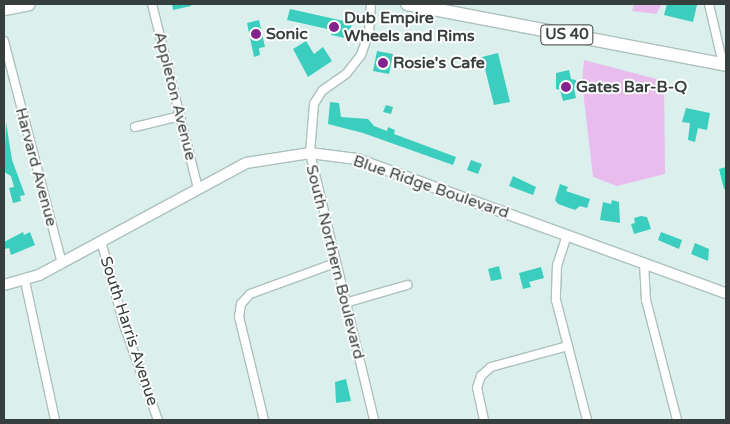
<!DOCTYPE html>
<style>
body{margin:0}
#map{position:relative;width:730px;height:424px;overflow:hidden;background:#dbf0ec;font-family:"Varela Round",sans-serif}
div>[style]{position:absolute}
.green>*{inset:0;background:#e8bcec}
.building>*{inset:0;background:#3bcebe}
.roads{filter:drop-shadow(1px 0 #acc0bd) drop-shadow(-1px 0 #acc0bd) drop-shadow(0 1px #acc0bd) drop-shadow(0 -1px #acc0bd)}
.minor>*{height:8px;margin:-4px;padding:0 4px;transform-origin:4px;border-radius:4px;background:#fff}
.tertiary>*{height:10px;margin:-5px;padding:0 5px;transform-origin:5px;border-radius:5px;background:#fff}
.secondary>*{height:11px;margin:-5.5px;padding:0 5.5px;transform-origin:5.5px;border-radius:5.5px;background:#fff}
.primary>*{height:12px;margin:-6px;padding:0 6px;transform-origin:6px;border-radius:6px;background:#fff}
.dots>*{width:14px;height:14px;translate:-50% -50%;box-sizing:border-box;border:2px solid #fff;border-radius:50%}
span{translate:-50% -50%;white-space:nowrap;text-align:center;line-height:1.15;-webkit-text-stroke:4px #fff;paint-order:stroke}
.shield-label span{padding:1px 4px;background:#fff;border:1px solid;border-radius:4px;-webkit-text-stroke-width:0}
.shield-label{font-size:15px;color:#373f3e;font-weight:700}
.poi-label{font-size:16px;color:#373f3e;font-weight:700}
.left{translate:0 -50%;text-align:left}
.street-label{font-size:16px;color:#373f3e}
.frame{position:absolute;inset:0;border:5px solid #373f3e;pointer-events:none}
</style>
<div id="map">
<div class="green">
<i style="clip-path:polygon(634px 4px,662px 4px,656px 14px,632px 11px)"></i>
<i style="clip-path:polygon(584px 60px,664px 81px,665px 174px,617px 186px,593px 177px,582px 82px)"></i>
</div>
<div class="building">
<i style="clip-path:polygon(172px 4px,191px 4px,191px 6px,173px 10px)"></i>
<i style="clip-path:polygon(667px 4px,697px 5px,693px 22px,664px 15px)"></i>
<i style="clip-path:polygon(290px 9px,353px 23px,350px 39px,331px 35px,332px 30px,287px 20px)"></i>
<i style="clip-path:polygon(259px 20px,265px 47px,259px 48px,260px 55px,254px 57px,247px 23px)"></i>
<i style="clip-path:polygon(306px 41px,314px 54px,323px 47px,332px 61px,308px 77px,293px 49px)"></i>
<i style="clip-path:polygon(377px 51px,393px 54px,389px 74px,373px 71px)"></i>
<i style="clip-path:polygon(498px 53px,510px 102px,494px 105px,482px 57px)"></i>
<i style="clip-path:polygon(569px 70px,571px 79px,576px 80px,578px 85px,574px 88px,576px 98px,563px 101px,560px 90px,556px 89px,556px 73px)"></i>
<i style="clip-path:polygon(330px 102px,339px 103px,341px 117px,368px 119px,374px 126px,387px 131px,388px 127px,395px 130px,394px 134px,456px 157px,453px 165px,363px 133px,328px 124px)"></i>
<i style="clip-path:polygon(386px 105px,393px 107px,391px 114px,383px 112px)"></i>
<i style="clip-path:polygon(686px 108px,710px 113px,707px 130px,698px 128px,695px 142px,688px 140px,690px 123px,682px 122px)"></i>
<i style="clip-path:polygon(6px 122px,12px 160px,25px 195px,20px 196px,21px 201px,13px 203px,9px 188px,14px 187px,11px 176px,4px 172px)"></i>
<i style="clip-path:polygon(471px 160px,482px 164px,478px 174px,467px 170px)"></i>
<i style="clip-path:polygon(726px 167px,726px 188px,724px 189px,719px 169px)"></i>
<i style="clip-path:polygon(513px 176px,536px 187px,533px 195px,509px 186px)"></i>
<i style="clip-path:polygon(560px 184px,568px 187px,566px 191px,590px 199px,587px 208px,580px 206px,575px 210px,558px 204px,555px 200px)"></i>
<i style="clip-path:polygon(612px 200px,619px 202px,620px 223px,600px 220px,603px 202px,611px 204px)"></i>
<i style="clip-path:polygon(641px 216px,647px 217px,651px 229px,634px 234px,631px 224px,635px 223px,634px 218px)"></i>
<i style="clip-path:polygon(23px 232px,24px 235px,30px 232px,35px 245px,11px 255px,9px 248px,4px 249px,4px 242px)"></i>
<i style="clip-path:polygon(661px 232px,682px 240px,679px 249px,658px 240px)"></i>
<i style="clip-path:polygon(695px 243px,709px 249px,708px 261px,691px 254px)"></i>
<i style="clip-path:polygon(499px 266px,502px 279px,491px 281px,488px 269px)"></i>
<i style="clip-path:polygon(541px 267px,544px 278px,529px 282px,531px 287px,523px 289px,519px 273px)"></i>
<i style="clip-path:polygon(346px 379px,351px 401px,336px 403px,335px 382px)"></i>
</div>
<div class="roads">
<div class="minor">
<i style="left:152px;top:4px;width:190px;rotate:76deg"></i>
<i style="left:371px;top:4px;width:28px;rotate:94deg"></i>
<i style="left:369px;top:32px;width:24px;rotate:109deg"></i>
<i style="left:361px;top:55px;width:24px;rotate:128deg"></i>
<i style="left:346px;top:74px;width:29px;rotate:145deg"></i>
<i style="left:322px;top:91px;width:15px;rotate:122deg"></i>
<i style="left:314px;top:104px;width:49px;rotate:94.7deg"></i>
<i style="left:310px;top:153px;width:275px;rotate:76.5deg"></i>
<i style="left:709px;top:4px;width:62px;rotate:76.9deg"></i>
<i style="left:4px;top:41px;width:229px;rotate:75.4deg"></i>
<i style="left:135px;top:127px;width:46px;rotate:-13.7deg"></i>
<i style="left:567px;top:235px;width:32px;rotate:108deg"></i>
<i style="left:557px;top:265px;width:35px;rotate:92deg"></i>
<i style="left:556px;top:300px;width:124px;rotate:75.5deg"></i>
<i style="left:101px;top:241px;width:90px;rotate:74.6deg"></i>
<i style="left:125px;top:328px;width:98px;rotate:70.3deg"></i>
<i style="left:644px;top:263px;width:37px;rotate:87deg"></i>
<i style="left:646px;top:300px;width:124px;rotate:75.5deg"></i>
<i style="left:25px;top:281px;width:142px;rotate:77.8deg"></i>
<i style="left:345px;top:303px;width:65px;rotate:-16.2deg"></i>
<i style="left:264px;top:420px;width:106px;rotate:-103.6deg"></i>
<i style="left:239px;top:317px;width:13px;rotate:-81deg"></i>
<i style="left:241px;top:304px;width:13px;rotate:-48deg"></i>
<i style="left:250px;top:294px;width:90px;rotate:-20deg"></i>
<i style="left:484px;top:420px;width:33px;rotate:-102deg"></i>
<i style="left:477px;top:388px;width:13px;rotate:-72deg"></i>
<i style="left:481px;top:376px;width:13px;rotate:-42deg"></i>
<i style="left:491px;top:367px;width:80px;rotate:-15.3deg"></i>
</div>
<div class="tertiary">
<i style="left:4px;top:285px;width:36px;rotate:-16deg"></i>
<i style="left:39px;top:275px;width:235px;rotate:-28.4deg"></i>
<i style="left:246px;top:163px;width:65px;rotate:-8.9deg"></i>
<i style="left:310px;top:153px;width:47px;rotate:7.3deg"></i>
<i style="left:357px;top:159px;width:393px;rotate:20deg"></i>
</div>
<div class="secondary">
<i style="left:4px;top:9px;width:25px;rotate:-11deg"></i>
</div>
<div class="primary">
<i style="left:407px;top:4px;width:325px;rotate:10.8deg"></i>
</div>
</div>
<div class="dots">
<i style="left:334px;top:27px;background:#83238e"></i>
<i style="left:256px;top:34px;background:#83238e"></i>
<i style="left:383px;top:63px;background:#83238e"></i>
<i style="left:566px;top:87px;background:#83238e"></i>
</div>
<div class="shield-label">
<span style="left:567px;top:35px">US 40</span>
</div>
<div class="poi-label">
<span class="left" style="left:344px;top:27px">Dub Empire<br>Wheels and Rims</span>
<span class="left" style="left:266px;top:34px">Sonic</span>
<span class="left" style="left:393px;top:63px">Rosie's Cafe</span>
<span class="left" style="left:576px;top:87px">Gates Bar-B-Q</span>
</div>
<div class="street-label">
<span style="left:175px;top:96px;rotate:76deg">Appleton Avenue</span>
<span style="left:36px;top:167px;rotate:75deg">Harvard Avenue</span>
<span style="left:431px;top:187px;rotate:19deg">Blue Ridge Boulevard</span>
<span style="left:335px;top:262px;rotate:76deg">South Northern Boulevard</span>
<span style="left:129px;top:331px;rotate:72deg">South Harris Avenue</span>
</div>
<div class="frame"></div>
</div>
